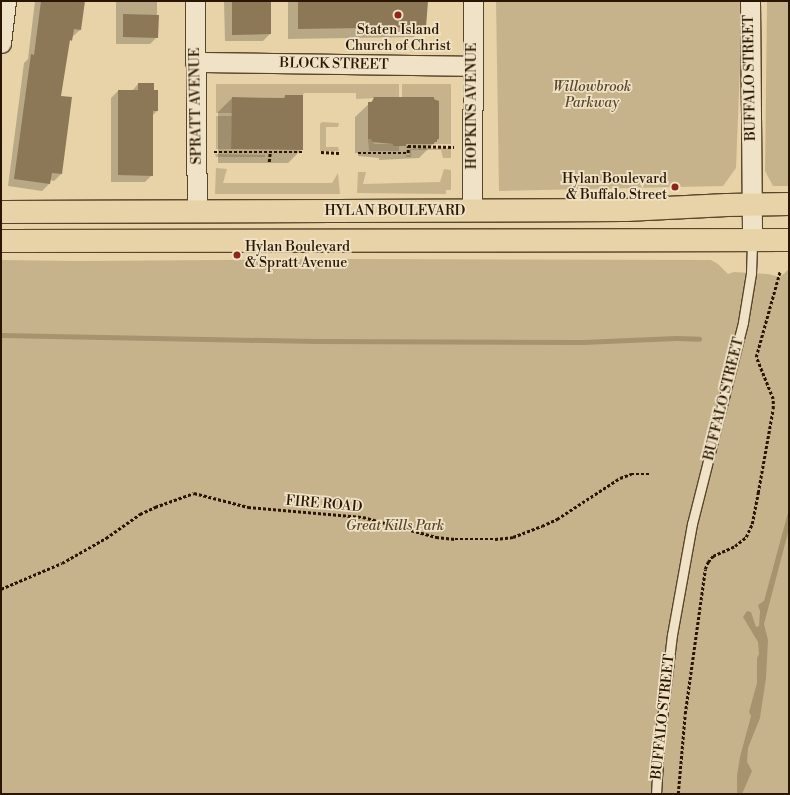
<!DOCTYPE html>
<style>
body{margin:0}
#map{position:relative;width:790px;height:795px;overflow:hidden;background:#e7d3a7;font-family:"Libre Bodoni",serif}
div>[style]{position:absolute}
.green>*{inset:0;background:#c7b38b}
.water>*{inset:0;background:#a7936e}
.shadow>*{inset:0;background:#0003}
.stream>*{height:5px;margin:-2.5px;padding:0 2.5px;transform-origin:2.5px;border-radius:2.5px;background:#a7936e}
.building>*{inset:0;background:#8c7857}
.path>*{height:2.5px;margin-top:-1.25px;transform-origin:0;background:repeating-linear-gradient(90deg,#2a1600 0 3px,transparent 0 5px)}
.roads{filter:drop-shadow(1px 0 #59452a) drop-shadow(-1px 0 #59452a) drop-shadow(0 1px #59452a) drop-shadow(0 -1px #59452a)}
.lane>*{height:9px;margin:-4.5px;padding:0 4.5px;transform-origin:4.5px;border-radius:4.5px;background:#efe2c6}
.street>*{height:19px;margin:-9.5px;padding:0 9.5px;transform-origin:9.5px;border-radius:9.5px;background:#efe2c6}
.primary>*{height:22px;margin:-11px;padding:0 11px;transform-origin:11px;border-radius:11px;background:#e7d3a7}
.dots>*{width:11px;height:11px;translate:-50% -50%;box-sizing:border-box;border:2px solid #efe2c6;border-radius:50%}
span{translate:-50% -50%;white-space:nowrap;text-align:center;line-height:1.15;-webkit-text-stroke:3.5px #efe2c6;paint-order:stroke}
.poi-label{font-size:14px;color:#2a1600}
.right{translate:-100% -50%;text-align:right}
.left{translate:0 -50%;text-align:left}
.street-label{font-size:14px;color:#2a1600}
.park-label{font-size:14px;color:#59452a;font-style:italic}
.frame{position:absolute;inset:0;border:2px solid #2a1600;pointer-events:none}
</style>
<div id="map">
<div class="green">
<i style="clip-path:polygon(496px 1px,740px 1px,740px 66px,736px 168px,723px 186px,499px 191px)"></i>
<i style="clip-path:polygon(767px 1px,789px 1px,789px 186px,773px 186px,765px 171px)"></i>
<i style="clip-path:polygon(216px 84px,399px 84px,399px 97px,356px 99px,356px 93px,304px 93px,303px 95px,285px 95px,285px 98px,232px 97px,232px 113px,216px 113px)"></i>
<i style="clip-path:polygon(402px 84px,451px 84px,451px 144px,434px 144px,434px 142px,436px 142px,437px 139px,439px 139px,437px 100px,434px 99px,433px 97px,402px 97px)"></i>
<i style="clip-path:polygon(216px 116px,232px 116px,231px 149px,216px 149px)"></i>
<i style="clip-path:polygon(322px 122px,339px 123px,338px 127px,326px 127px,326px 147px,338px 147px,339px 151px,320px 151px,320px 124px)"></i>
<i style="clip-path:polygon(368px 139px,371px 139px,372px 142px,375px 144px,393px 144px,393px 146px,399px 146px,399px 151px,369px 151px)"></i>
<i style="clip-path:polygon(451px 148px,451px 158px,443px 158px,441px 150px,411px 150px,411px 157px,406px 157px,406px 155px,410px 155px,410px 149px)"></i>
<i style="clip-path:polygon(215px 154px,265px 155px,265px 157px,216px 157px)"></i>
<i style="clip-path:polygon(216px 168px,227px 169px,223px 183px,332px 183px,338px 173px,340px 194px,215px 194px)"></i>
<i style="clip-path:polygon(444px 169px,451px 170px,451px 190px,446px 190px,446px 194px,357px 193px,358px 172px,366px 172px,363px 184px,440px 182px)"></i>
<i style="clip-path:polygon(351px 259px,711px 260px,718px 264px,728px 274px,734px 272px,768px 274px,780px 277px,789px 269px,789px 794px,1px 794px,1px 260px,79px 261px)"></i>
</div>
<div class="water">
<i style="clip-path:polygon(789px 509px,789px 529px,764px 624px,768px 640px,766px 678px,760px 718px,748px 748px,747px 762px,752px 771px,742px 794px,737px 794px,737px 776px,740px 757px,751px 716px,749px 712px,757px 683px,757px 658px,759px 654px,758px 642px,743px 617px,747px 611px,751px 612px,756px 627px,759px 626px,760px 611px,758px 605px,764px 601px)"></i>
</div>
<div class="shadow">
<i style="clip-path:polygon(35px 1px,83px 1px,80px 30px,72px 37px,68px 43px,60px 97px,71px 98px,61px 174px,54px 181px,50px 180px,49px 184px,42px 191px,8px 186px,24px 63px,28px 59px)"></i>
<i style="clip-path:polygon(116px 1px,157px 1px,157px 37px,150px 44px,116px 44px)"></i>
<i style="clip-path:polygon(224px 1px,270px 1px,270px 34px,263px 41px,225px 41px)"></i>
<i style="clip-path:polygon(288px 1px,427px 1px,425px 26px,414px 37px,288px 39px)"></i>
<i style="clip-path:polygon(138px 84px,157px 111px,152px 116px,152px 175px,145px 182px,111px 182px,111px 98px,118px 91px,132px 91px)"></i>
<i style="clip-path:polygon(285px 96px,302px 149px,288px 163px,218px 163px,218px 112px,232px 98px,283px 99px)"></i>
<i style="clip-path:polygon(375px 98px,438px 139px,419px 158px,379px 160px,379px 158px,358px 156px,358px 153px,355px 153px,355px 117px)"></i>
</div>
<div class="stream">
<i style="left:1px;top:335px;width:315px;rotate:1.1deg"></i>
<i style="left:316px;top:341px;width:267px;rotate:0.2deg"></i>
<i style="left:583px;top:342px;width:93px;rotate:-2.5deg"></i>
<i style="left:676px;top:338px;width:23px;rotate:2deg"></i>
</div>
<div class="building">
<i style="clip-path:polygon(41px 1px,85px 1px,81px 30px,74px 29px,72px 41px,70px 40px,61px 96px,72px 97px,62px 174px,52px 173px,50px 184px,14px 179px,31px 54px,34px 55px)"></i>
<i style="clip-path:polygon(232px 1px,271px 1px,271px 34px,232px 35px)"></i>
<i style="clip-path:polygon(298px 1px,428px 1px,426px 27px,298px 29px)"></i>
<i style="clip-path:polygon(123px 14px,159px 15px,158px 38px,123px 37px)"></i>
<i style="clip-path:polygon(138px 83px,154px 83px,154px 90px,158px 90px,158px 111px,153px 111px,153px 176px,118px 175px,118px 90px,138px 90px)"></i>
<i style="clip-path:polygon(285px 95px,303px 95px,303px 150px,231px 149px,232px 97px,285px 98px)"></i>
<i style="clip-path:polygon(374px 97px,434px 97px,434px 99px,439px 101px,439px 139px,437px 139px,437px 142px,434px 142px,434px 144px,406px 144px,406px 146px,393px 146px,393px 144px,372px 142px,371px 139px,368px 139px,368px 102px,372px 102px)"></i>
</div>
<div class="path">
<i style="left:214px;top:152px;width:89px"></i>
<i style="left:321px;top:152px;width:18px;rotate:3deg"></i>
<i style="left:358px;top:153px;width:50px"></i>
<i style="left:408px;top:153px;width:7px;rotate:-90deg"></i>
<i style="left:408px;top:146px;width:46px;rotate:1.2deg"></i>
<i style="left:269px;top:162px;width:10px;rotate:-84deg"></i>
<i style="left:1px;top:589px;width:66px;rotate:-23.1deg"></i>
<i style="left:62px;top:563px;width:51px;rotate:-29.6deg"></i>
<i style="left:106px;top:538px;width:42px;rotate:-35.2deg"></i>
<i style="left:140px;top:514px;width:17px;rotate:-25deg"></i>
<i style="left:155px;top:507px;width:41px;rotate:-19.7deg"></i>
<i style="left:194px;top:493px;width:56px;rotate:14.5deg"></i>
<i style="left:248px;top:507px;width:115px;rotate:5deg"></i>
<i style="left:363px;top:517px;width:76px;rotate:15.3deg"></i>
<i style="left:436px;top:537px;width:19px;rotate:6deg"></i>
<i style="left:455px;top:539px;width:40px"></i>
<i style="left:495px;top:539px;width:18px;rotate:-6deg"></i>
<i style="left:513px;top:537px;width:31px;rotate:-21deg"></i>
<i style="left:542px;top:526px;width:17px;rotate:-25deg"></i>
<i style="left:557px;top:519px;width:75px;rotate:-33.1deg"></i>
<i style="left:620px;top:478px;width:12px;rotate:-20deg"></i>
<i style="left:631px;top:474px;width:20px"></i>
<i style="left:678px;top:794px;width:80px;rotate:-85deg"></i>
<i style="left:685px;top:714px;width:146px;rotate:-82.1deg"></i>
<i style="left:705px;top:569px;width:8px;rotate:-67deg"></i>
<i style="left:708px;top:562px;width:8px;rotate:-50deg"></i>
<i style="left:713px;top:556px;width:24px;rotate:-24deg"></i>
<i style="left:735px;top:546px;width:14px;rotate:-39deg"></i>
<i style="left:746px;top:537px;width:14px;rotate:-65deg"></i>
<i style="left:752px;top:524px;width:32px;rotate:-79deg"></i>
<i style="left:758px;top:493px;width:85px;rotate:-79.9deg"></i>
<i style="left:773px;top:409px;width:10px;rotate:-90deg"></i>
<i style="left:773px;top:399px;width:45px;rotate:-112deg"></i>
<i style="left:756px;top:357px;width:89px;rotate:-74.4deg"></i>
</div>
<div class="roads">
<div class="lane">
<i style="left:656px;top:794px;width:49px;rotate:-86.5deg"></i>
<i style="left:659px;top:745px;width:111px;rotate:-83.3deg"></i>
<i style="left:672px;top:635px;width:113px;rotate:-79.8deg"></i>
<i style="left:692px;top:524px;width:208px;rotate:-75.8deg"></i>
<i style="left:743px;top:322px;width:50px;rotate:-80.7deg"></i>
<i style="left:751px;top:273px;width:33px;rotate:-88deg"></i>
</div>
<div class="street">
<i style="left:195px;top:1px;width:211px;rotate:89.5deg"></i>
<i style="left:750px;top:1px;width:239px;rotate:89.5deg"></i>
<i style="left:1px;top:43px;width:42px;rotate:-83.2deg"></i>
<i style="left:195px;top:62px;width:278px;rotate:0.8deg"></i>
<i style="left:472px;top:210px;width:209px;rotate:-89.7deg"></i>
</div>
<div class="primary">
<i style="left:1px;top:212px;width:625px;rotate:-0.18deg"></i>
<i style="left:626px;top:210px;width:101px;rotate:-2.8deg"></i>
<i style="left:727px;top:205px;width:62px;rotate:-0.9deg"></i>
<i style="left:1px;top:241px;width:788px;rotate:-0.07deg"></i>
</div>
</div>
<div class="dots">
<i style="left:398px;top:15px;background:#8f2418"></i>
<i style="left:675px;top:187px;background:#8f2418"></i>
<i style="left:237px;top:255px;background:#8f2418"></i>
</div>
<div class="poi-label">
<span style="left:398px;top:38px">Staten Island<br>Church of Christ</span>
<span class="right" style="left:667px;top:187px">Hylan Boulevard<br>&amp; Buffalo Street</span>
<span class="left" style="left:245px;top:255px">Hylan Boulevard<br>&amp; Spratt Avenue</span>
</div>
<div class="street-label">
<span style="left:334px;top:64px;rotate:1deg">BLOCK STREET</span>
<span style="left:750px;top:78px;rotate:-91deg">BUFFALO STREET</span>
<span style="left:196px;top:106px;rotate:-91deg">SPRATT AVENUE</span>
<span style="left:472px;top:106px;rotate:-90deg">HOPKINS AVENUE</span>
<span style="left:395px;top:211px">HYLAN BOULEVARD</span>
<span style="left:724px;top:399px;rotate:-76deg">BUFFALO STREET</span>
<span style="left:324px;top:504px;rotate:5deg">FIRE ROAD</span>
<span style="left:663px;top:717px;rotate:-84deg">BUFFALO STREET</span>
</div>
<div class="park-label">
<span style="left:592px;top:95px">Willowbrook<br>Parkway</span>
<span style="left:395px;top:526px">Great Kills Park</span>
</div>
<div class="frame"></div>
</div>
